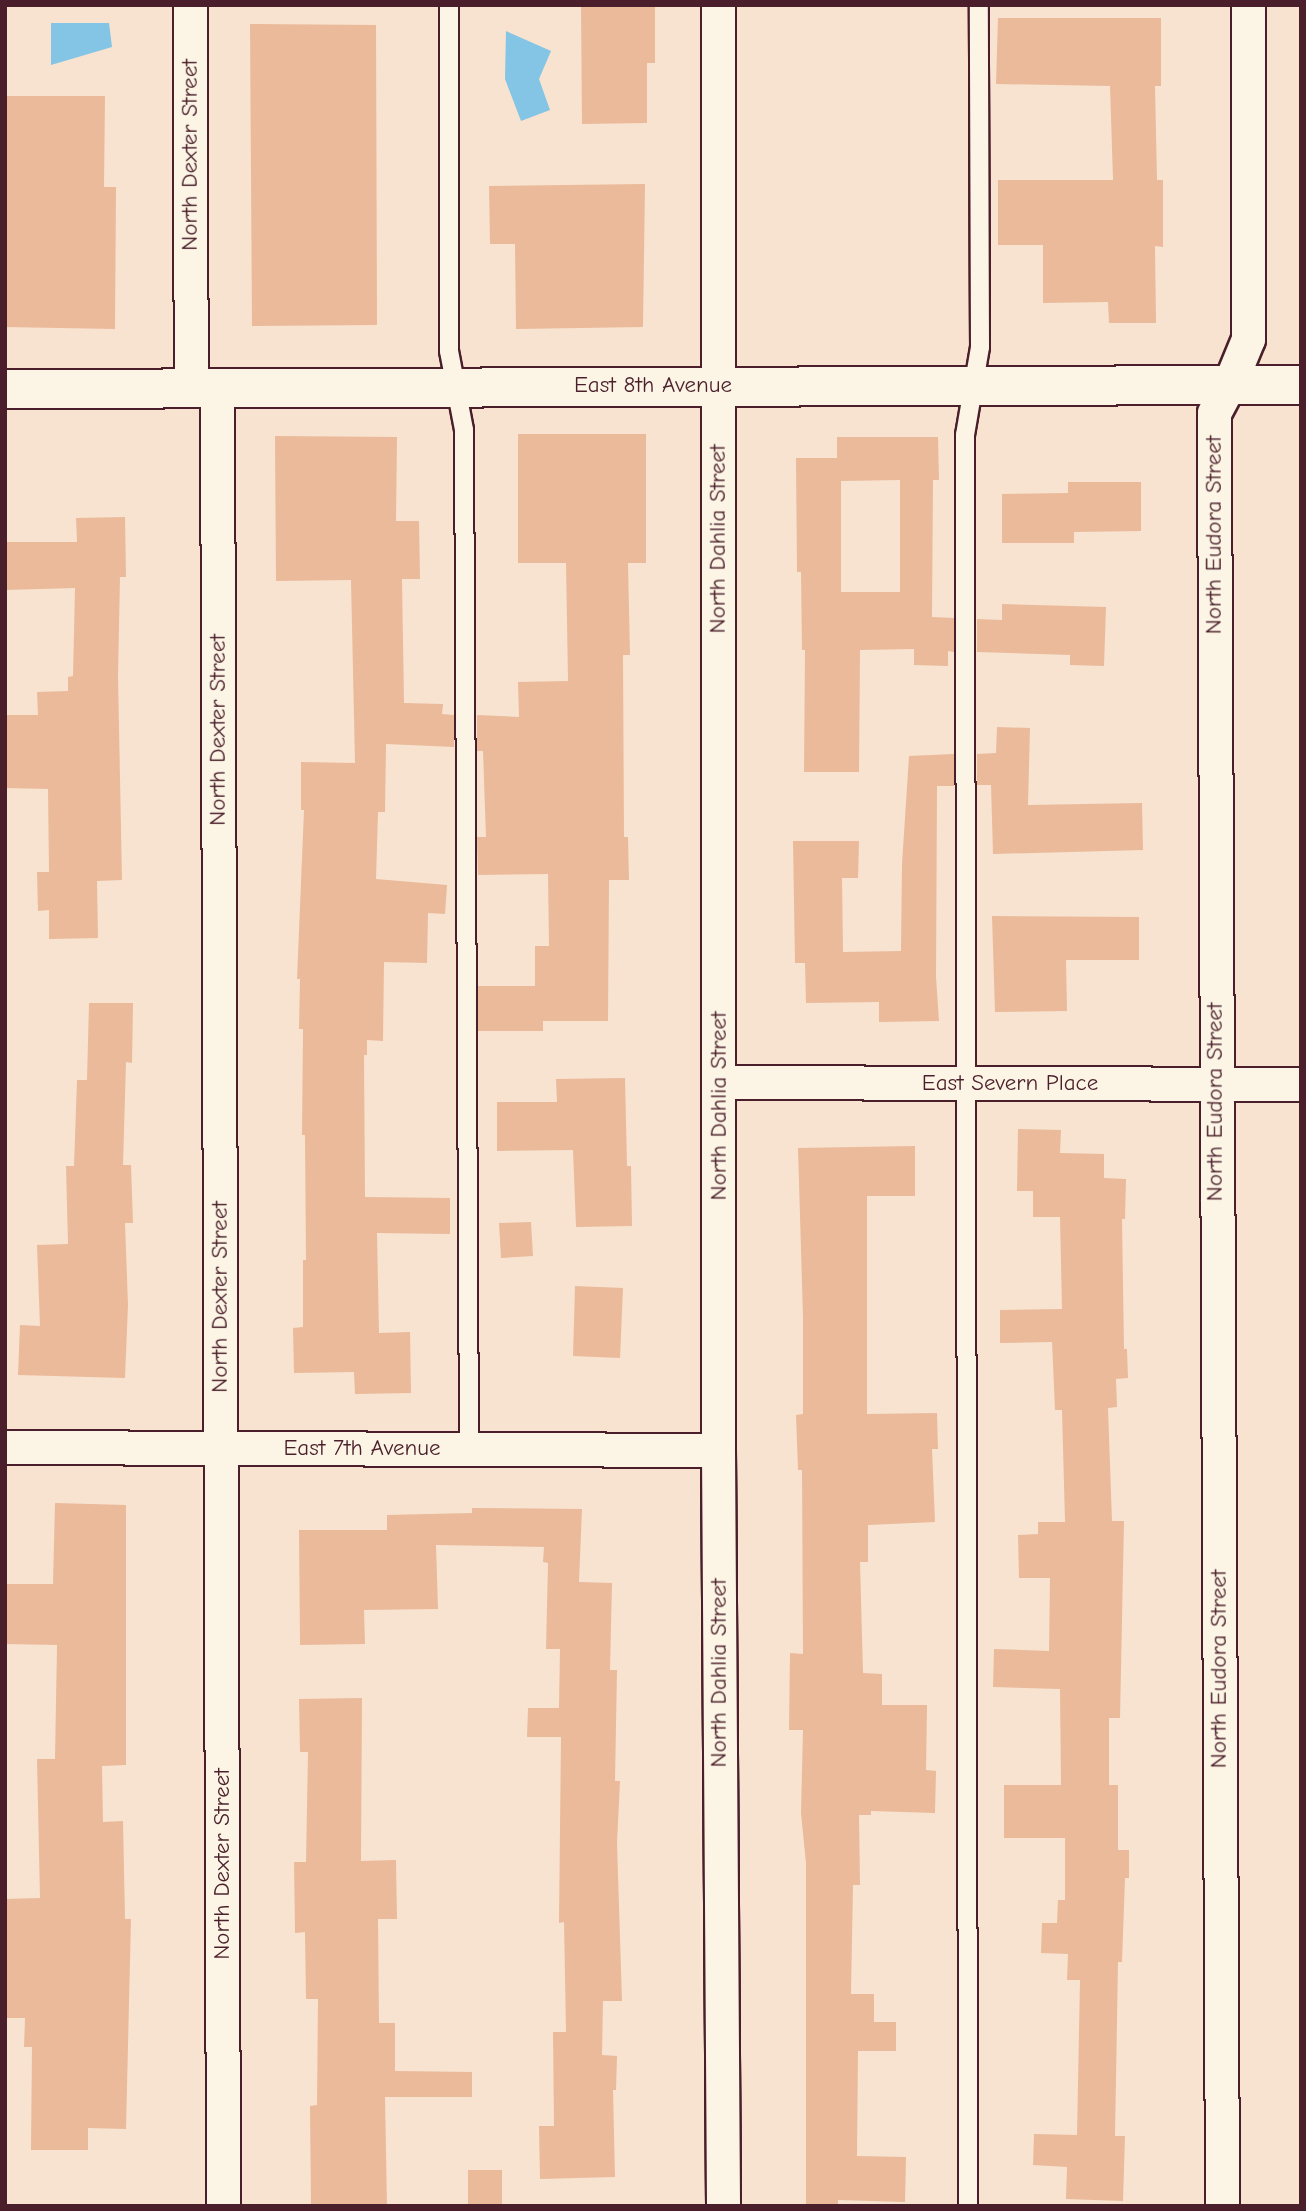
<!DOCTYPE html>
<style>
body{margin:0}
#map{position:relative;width:1306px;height:2211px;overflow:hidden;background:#f7e3cf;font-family:"Comic Neue",sans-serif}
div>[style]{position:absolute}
.water>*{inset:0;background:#84c5e5}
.building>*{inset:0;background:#eaba9b}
.roads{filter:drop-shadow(2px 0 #4a1f2b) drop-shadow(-2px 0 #4a1f2b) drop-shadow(0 2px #4a1f2b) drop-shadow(0 -2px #4a1f2b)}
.lane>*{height:18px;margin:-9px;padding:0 9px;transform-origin:9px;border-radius:9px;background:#fcf5e5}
.street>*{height:33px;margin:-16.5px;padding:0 16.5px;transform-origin:16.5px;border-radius:16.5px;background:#fcf5e5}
.secondary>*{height:38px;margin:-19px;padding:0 19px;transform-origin:19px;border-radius:19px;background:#fcf5e5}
span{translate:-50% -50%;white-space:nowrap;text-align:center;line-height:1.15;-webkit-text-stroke:6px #fcf5e5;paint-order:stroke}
.street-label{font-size:23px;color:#4a1f2b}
.frame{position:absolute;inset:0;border:7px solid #4a1f2b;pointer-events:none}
</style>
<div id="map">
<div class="water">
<i style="clip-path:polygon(51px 23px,109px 23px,112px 47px,51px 65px)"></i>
<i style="clip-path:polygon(506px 31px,551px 51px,539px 79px,550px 110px,521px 121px,505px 79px)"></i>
</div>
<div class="building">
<i style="clip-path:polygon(581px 5px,655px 5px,655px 63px,647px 63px,647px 123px,582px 124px)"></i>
<i style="clip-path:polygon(998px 18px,1161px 18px,1161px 86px,1155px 86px,1157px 180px,1163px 180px,1163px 247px,1155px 246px,1156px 323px,1109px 323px,1108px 302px,1043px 303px,1043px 245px,998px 245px,998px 180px,1113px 180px,1110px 86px,996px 84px)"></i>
<i style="clip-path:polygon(250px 24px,376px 25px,377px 325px,252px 326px)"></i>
<i style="clip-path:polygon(5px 96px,105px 96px,104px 187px,116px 187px,115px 329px,5px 327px)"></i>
<i style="clip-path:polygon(645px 184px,643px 327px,516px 329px,515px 244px,490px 244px,489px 186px)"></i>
<i style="clip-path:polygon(518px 434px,646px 434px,646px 563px,628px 563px,630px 655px,623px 655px,624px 837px,628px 837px,629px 880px,609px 880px,608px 1021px,543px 1021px,543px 1031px,478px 1031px,478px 986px,535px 986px,535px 946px,549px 946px,548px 874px,478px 875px,477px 837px,486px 837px,483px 751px,477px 751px,477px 715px,519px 717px,518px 682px,568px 681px,566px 563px,518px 563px)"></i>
<i style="clip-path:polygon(275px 436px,397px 437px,396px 521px,419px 521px,420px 579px,402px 579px,404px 703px,443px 704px,442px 714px,454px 715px,454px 747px,386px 744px,385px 812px,378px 812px,376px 879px,447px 885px,445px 914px,428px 913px,427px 963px,384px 962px,383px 1041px,367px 1040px,367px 1055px,364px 1055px,365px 1197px,450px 1198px,450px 1234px,377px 1233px,379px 1333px,410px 1332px,411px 1393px,355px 1394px,354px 1372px,294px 1373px,293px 1328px,303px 1327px,303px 1260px,306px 1260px,305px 1135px,302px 1135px,303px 1029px,299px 1029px,300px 979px,297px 979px,304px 810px,301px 810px,301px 762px,355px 763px,351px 580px,276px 581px)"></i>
<i style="clip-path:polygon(evenodd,837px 437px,938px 437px,939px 480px,933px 480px,932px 617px,954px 618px,954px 652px,948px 651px,948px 666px,914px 665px,914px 649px,860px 650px,859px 772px,804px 772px,805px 650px,802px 650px,801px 572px,797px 572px,796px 458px,837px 458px,837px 437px,900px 480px,900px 592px,841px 592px,841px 481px,900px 480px)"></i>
<i style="clip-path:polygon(1068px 482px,1141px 482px,1141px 531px,1074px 532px,1074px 543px,1002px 543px,1002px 494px,1068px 493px)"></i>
<i style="clip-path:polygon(125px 517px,126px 577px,120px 577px,118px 676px,122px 880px,97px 881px,98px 938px,49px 939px,49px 910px,38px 911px,37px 872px,49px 872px,48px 789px,5px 788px,5px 715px,38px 715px,37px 692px,68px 691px,68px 677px,73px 676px,75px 588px,5px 590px,5px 542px,77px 542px,76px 518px)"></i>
<i style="clip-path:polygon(1002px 604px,1106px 607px,1104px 666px,1070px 665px,1070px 655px,977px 652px,977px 619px,1002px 620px)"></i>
<i style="clip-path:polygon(997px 727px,1030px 728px,1028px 805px,1142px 803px,1143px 850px,993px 854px,991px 785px,977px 785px,977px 754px,996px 753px)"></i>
<i style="clip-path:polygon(954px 754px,954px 786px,937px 786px,936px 977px,939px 1021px,879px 1022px,879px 1002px,806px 1003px,805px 963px,795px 963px,793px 841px,859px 841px,858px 878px,842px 878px,843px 952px,901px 951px,902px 864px,909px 756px)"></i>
<i style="clip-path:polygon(992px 916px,1139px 917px,1139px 960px,1066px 960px,1067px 1011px,995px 1012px)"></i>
<i style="clip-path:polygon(89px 1003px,133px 1003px,132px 1063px,126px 1062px,123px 1165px,131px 1165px,133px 1223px,125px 1223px,128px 1305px,125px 1378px,18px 1375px,20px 1325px,40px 1326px,37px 1245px,68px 1244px,66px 1166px,74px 1166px,77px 1080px,87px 1080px)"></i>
<i style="clip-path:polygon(625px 1078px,627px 1166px,631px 1166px,632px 1226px,576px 1227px,573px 1150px,497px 1151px,497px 1102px,557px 1102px,556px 1079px)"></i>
<i style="clip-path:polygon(1018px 1129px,1061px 1130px,1060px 1153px,1104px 1154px,1104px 1178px,1126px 1179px,1125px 1219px,1122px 1219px,1124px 1349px,1127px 1349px,1128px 1378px,1116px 1379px,1117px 1407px,1108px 1408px,1112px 1521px,1124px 1521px,1120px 1718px,1109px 1718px,1109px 1785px,1118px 1785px,1118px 1850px,1129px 1850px,1129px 1878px,1125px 1878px,1122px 1962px,1118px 1962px,1115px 2136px,1125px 2136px,1123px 2201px,1066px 2199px,1067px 2167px,1033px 2165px,1034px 2134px,1077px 2135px,1080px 1980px,1067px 1980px,1068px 1954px,1041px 1953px,1042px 1923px,1057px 1923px,1058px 1900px,1065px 1900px,1065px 1838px,1004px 1838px,1004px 1785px,1061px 1785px,1060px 1689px,993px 1687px,994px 1649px,1049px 1651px,1050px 1578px,1019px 1578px,1018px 1535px,1038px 1534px,1038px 1522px,1065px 1522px,1062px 1410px,1055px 1410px,1052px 1342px,1000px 1343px,1000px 1310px,1062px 1309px,1060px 1217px,1033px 1217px,1033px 1191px,1017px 1191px)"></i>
<i style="clip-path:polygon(915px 1146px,915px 1196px,867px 1196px,867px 1414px,937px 1413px,938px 1449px,932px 1449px,935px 1522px,868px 1525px,868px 1562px,860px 1562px,863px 1673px,882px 1674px,882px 1705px,927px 1705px,926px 1770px,936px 1771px,935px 1813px,871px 1811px,871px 1815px,859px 1815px,860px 1885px,853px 1885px,851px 1994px,874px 1994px,874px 2022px,896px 2022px,896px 2051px,858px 2051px,857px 2156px,906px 2157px,905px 2202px,838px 2200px,838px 2206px,806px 2206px,806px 1863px,801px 1813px,803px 1730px,789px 1730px,790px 1653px,803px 1654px,802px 1470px,798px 1470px,796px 1415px,803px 1414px,803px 1317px,798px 1148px)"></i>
<i style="clip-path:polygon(531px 1222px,533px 1256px,501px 1258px,499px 1223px)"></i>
<i style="clip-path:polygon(575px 1286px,623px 1288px,620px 1358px,573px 1356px)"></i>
<i style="clip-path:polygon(55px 1503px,126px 1505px,126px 1765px,102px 1766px,103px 1822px,123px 1821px,125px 1919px,131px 1919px,126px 2129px,88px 2128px,88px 2150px,31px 2150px,32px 2047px,24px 2047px,25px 2018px,7px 2018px,5px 1899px,40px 1898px,37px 1759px,55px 1759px,57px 1645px,5px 1644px,5px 1584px,53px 1584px)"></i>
<i style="clip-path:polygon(472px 1508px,582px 1509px,579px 1582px,612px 1583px,610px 1670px,617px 1670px,615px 1781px,620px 1781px,617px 1843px,622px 2001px,603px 2001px,602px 2055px,617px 2056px,616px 2090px,613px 2090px,615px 2177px,540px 2179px,539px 2126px,554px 2126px,553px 2032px,566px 2032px,564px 1922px,559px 1923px,561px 1737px,527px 1737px,528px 1708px,559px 1708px,560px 1649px,546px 1649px,548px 1563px,543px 1562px,544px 1547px,436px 1545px,438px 1609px,364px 1610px,365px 1644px,300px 1645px,299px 1530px,387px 1530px,387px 1515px,472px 1513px)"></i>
<i style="clip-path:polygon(362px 1698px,361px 1861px,396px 1860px,397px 1919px,378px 1919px,379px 2023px,395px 2023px,395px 2071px,472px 2072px,472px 2097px,385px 2097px,387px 2206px,311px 2206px,310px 2106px,317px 2105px,318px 1999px,306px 1999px,305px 1932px,295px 1933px,294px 1862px,306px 1862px,308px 1752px,300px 1752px,299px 1699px)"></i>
<i style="clip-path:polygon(468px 2170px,502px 2170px,502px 2205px,468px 2205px)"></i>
</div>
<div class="roads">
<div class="lane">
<i style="left:449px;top:5px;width:346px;rotate:90deg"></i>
<i style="left:449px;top:351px;width:80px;rotate:79.2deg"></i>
<i style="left:464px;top:430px;width:1019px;rotate:89.72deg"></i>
<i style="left:968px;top:2206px;width:1771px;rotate:-90.1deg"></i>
<i style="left:965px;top:435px;width:89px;rotate:-80.3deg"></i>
<i style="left:980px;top:347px;width:342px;rotate:-90.2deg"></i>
</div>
<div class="street">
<i style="left:190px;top:5px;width:384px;rotate:89.9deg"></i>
<i style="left:718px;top:5px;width:1445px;rotate:90deg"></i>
<i style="left:718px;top:1450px;width:756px;rotate:89.62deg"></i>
<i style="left:217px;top:389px;width:1817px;rotate:89.81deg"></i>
<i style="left:719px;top:1082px;width:582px;rotate:0.2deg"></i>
<i style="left:5px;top:1447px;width:713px;rotate:0.24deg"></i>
<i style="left:1222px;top:2206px;width:1793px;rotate:-90.26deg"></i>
<i style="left:1214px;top:413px;width:32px;rotate:-62deg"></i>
<i style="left:1229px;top:385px;width:50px;rotate:-67.6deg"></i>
<i style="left:1248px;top:339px;width:334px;rotate:-90deg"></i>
</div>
<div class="secondary">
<i style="left:5px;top:389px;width:1296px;rotate:-0.18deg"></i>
</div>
</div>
<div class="street-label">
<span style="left:190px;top:155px;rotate:-90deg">North Dexter Street</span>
<span style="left:653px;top:385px">East 8th Avenue</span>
<span style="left:1214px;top:535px;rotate:-90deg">North Eudora Street</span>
<span style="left:718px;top:539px;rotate:-90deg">North Dahlia Street</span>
<span style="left:218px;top:730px;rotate:-90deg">North Dexter Street</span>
<span style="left:1010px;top:1083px">East Severn Place</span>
<span style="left:1215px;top:1102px;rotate:-90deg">North Eudora Street</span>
<span style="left:719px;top:1106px;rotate:-90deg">North Dahlia Street</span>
<span style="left:220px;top:1297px;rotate:-90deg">North Dexter Street</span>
<span style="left:362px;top:1448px">East 7th Avenue</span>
<span style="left:1219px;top:1669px;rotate:-90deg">North Eudora Street</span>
<span style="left:719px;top:1673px;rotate:-90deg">North Dahlia Street</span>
<span style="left:222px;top:1864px;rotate:-90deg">North Dexter Street</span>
</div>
<div class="frame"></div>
</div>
